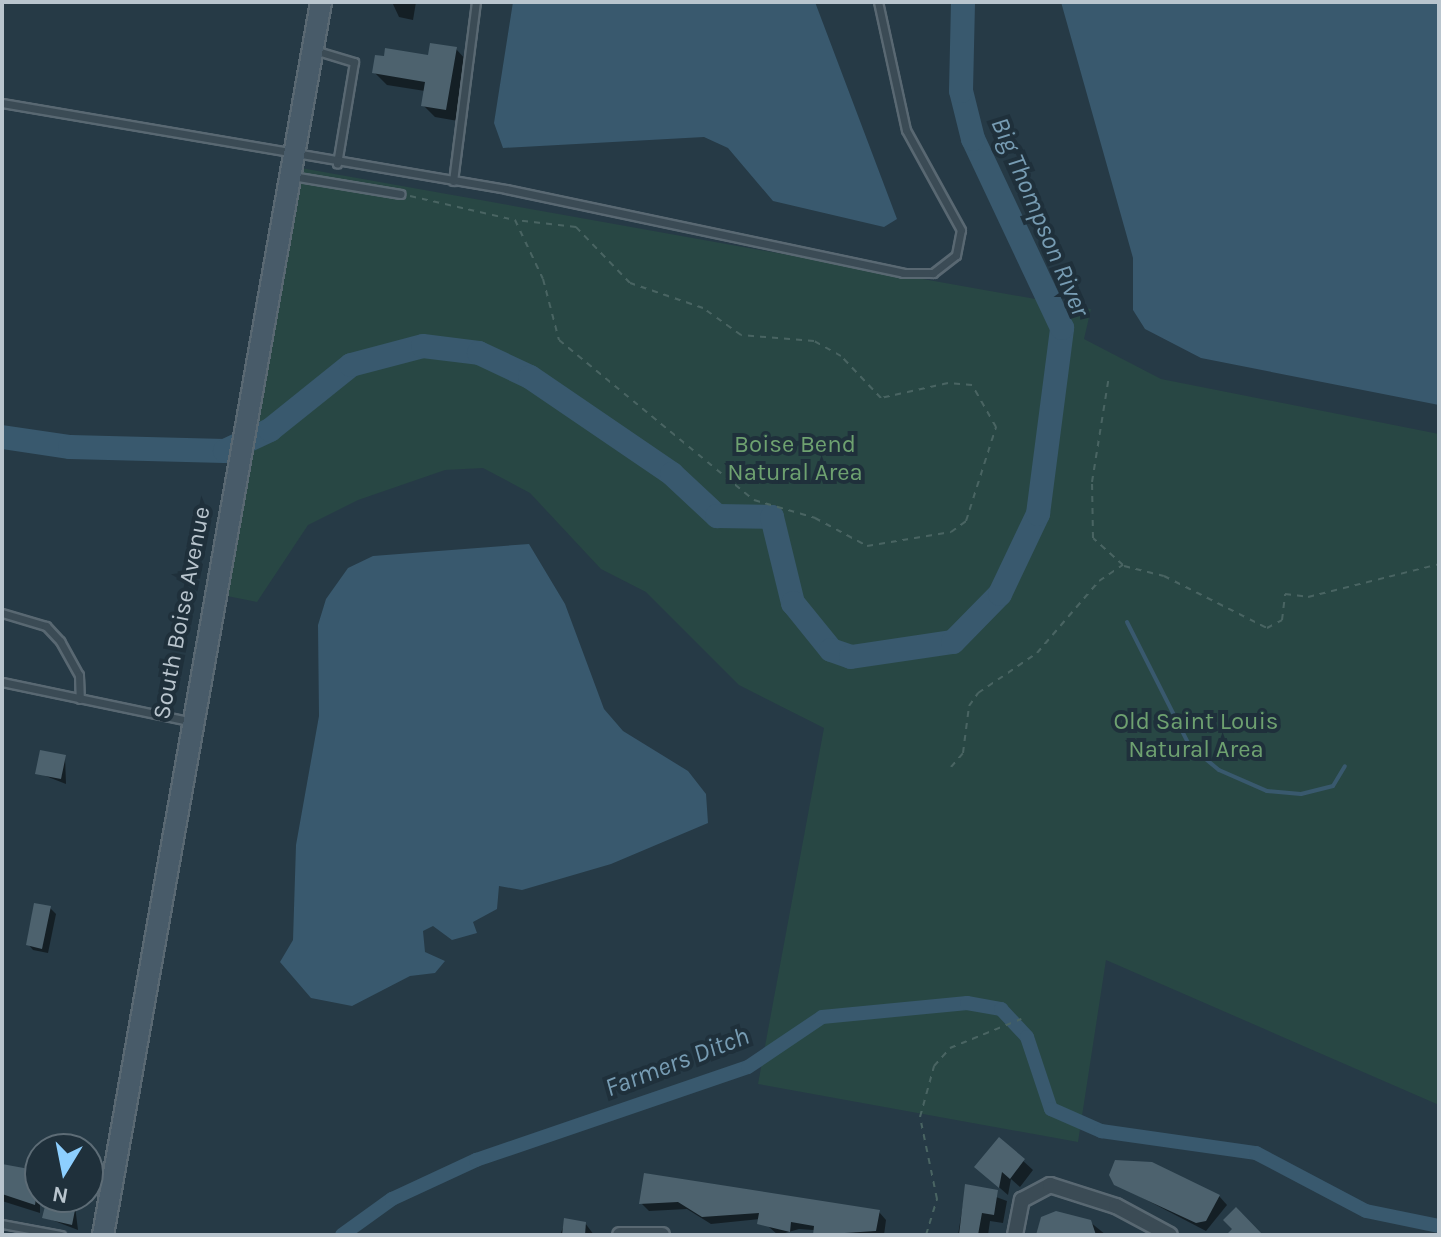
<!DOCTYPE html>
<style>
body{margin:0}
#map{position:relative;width:1441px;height:1237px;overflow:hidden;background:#263a46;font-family:Karla,sans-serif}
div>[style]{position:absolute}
.green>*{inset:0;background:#284744}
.water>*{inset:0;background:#39596e}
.shadow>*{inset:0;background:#0007}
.stream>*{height:4px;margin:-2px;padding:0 2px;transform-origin:2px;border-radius:2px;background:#39596e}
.canal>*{height:14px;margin:-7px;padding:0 7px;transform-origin:7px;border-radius:7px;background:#39596e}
.river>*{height:24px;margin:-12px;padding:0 12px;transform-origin:12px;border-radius:12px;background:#39596e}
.building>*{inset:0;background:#4d626e}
.path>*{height:2px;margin-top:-1px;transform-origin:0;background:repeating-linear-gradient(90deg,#496462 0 6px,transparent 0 12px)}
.roads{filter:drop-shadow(2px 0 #596872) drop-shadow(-2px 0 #596872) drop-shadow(0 2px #596872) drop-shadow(0 -2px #596872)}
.service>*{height:7px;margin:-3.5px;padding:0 3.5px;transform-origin:3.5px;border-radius:3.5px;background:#3b4b55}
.minor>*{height:14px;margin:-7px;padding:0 7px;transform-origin:7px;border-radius:7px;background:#3b4b55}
.secondary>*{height:20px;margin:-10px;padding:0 10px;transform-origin:10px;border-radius:10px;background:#485b69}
span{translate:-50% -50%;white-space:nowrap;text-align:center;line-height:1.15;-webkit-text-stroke:8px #1f303b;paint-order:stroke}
.park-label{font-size:24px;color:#6ea170}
.street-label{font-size:24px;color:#b9c5ce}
.water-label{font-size:26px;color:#779cb3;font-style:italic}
.frame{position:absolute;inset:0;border:4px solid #b9c5ce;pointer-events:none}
.north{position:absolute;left:24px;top:1133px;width:80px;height:80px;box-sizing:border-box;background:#1f303b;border:2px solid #5d6c76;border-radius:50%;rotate:190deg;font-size:22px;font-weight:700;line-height:32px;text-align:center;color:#b9c5ce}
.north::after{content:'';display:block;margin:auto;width:28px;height:36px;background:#8dcfff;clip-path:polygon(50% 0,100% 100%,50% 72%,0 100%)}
</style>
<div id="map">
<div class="green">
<i style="clip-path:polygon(301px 168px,1091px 309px,1084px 339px,1161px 379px,1439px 434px,1439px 1105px,1106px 960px,1078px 1142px,758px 1084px,824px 728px,739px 685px,646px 592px,601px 569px,530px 493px,483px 468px,445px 470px,358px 500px,308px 525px,257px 602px,222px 595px)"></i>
</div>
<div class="water">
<i style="clip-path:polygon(513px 2px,815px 2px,897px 219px,884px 227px,773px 201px,728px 148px,704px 137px,503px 148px,494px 123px)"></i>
<i style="clip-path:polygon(1061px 2px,1439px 2px,1439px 405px,1201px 358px,1145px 329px,1133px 310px,1133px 258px)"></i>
<i style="clip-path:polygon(529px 544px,565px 604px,604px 709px,623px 731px,688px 771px,706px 794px,708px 823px,611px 864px,522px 890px,499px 886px,497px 909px,473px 922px,477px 933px,452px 940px,433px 926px,423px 931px,425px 952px,445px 961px,435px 973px,410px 976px,352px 1006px,311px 998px,280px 962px,293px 940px,296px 845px,319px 716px,318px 625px,326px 599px,348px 568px,373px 556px)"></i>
</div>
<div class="shadow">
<i style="clip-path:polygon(392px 2px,416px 2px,413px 20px,399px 17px)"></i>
<i style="clip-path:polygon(456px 49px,468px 62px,458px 121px,435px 117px,423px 105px,425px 91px,387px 85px,374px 72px)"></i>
<i style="clip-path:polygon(65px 756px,66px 784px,38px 773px)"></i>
<i style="clip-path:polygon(50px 908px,56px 914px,48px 953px,33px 950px,28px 944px)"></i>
<i style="clip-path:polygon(1000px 1140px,1033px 1170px,1020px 1187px,1011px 1179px,1008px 1195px,986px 1176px)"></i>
<i style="clip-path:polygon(2px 1168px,40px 1173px,40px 1213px,2px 1201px)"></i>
<i style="clip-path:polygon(646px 1175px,879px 1212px,886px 1220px,884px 1235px,799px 1229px,778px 1235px,760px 1219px,711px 1224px,687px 1209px,649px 1211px,641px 1203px)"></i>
<i style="clip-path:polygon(1116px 1184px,1219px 1196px,1227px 1205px,1206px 1231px)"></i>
<i style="clip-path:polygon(966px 1186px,1007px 1201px,1003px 1223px,990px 1221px,988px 1235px,958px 1235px)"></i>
<i style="clip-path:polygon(75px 1206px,78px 1230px,44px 1217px,57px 1210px)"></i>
<i style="clip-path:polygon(566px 1220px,585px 1223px,594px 1235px,560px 1235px)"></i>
<i style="clip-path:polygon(1090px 1222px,1106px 1235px,1044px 1235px)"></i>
</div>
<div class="stream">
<i style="left:1127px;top:622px;width:138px;rotate:63.2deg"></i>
<i style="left:1189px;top:745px;width:39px;rotate:40deg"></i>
<i style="left:1219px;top:770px;width:52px;rotate:23.6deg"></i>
<i style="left:1267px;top:791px;width:34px;rotate:5deg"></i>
<i style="left:1301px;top:794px;width:33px;rotate:-14deg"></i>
<i style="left:1333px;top:786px;width:23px;rotate:-59deg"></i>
</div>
<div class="canal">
<i style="left:342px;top:1235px;width:62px;rotate:-35.8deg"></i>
<i style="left:392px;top:1199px;width:93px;rotate:-24.9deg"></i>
<i style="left:476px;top:1160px;width:287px;rotate:-18.9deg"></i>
<i style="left:748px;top:1067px;width:89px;rotate:-34deg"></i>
<i style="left:822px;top:1017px;width:146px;rotate:-5.5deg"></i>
<i style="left:967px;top:1003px;width:35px;rotate:10deg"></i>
<i style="left:1001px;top:1009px;width:38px;rotate:47deg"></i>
<i style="left:1027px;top:1037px;width:76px;rotate:71.6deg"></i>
<i style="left:1051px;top:1109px;width:55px;rotate:23.7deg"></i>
<i style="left:1101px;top:1131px;width:157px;rotate:8.1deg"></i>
<i style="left:1256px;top:1153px;width:124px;rotate:27.8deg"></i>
<i style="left:1366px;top:1211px;width:75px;rotate:11.6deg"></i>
</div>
<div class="river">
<i style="left:2px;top:437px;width:69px;rotate:8.4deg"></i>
<i style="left:70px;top:447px;width:155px;rotate:1.5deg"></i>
<i style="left:225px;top:451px;width:50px;rotate:-25deg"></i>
<i style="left:270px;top:430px;width:104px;rotate:-38.7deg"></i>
<i style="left:351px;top:365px;width:74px;rotate:-14.8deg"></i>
<i style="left:423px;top:346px;width:56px;rotate:7.1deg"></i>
<i style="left:479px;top:353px;width:56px;rotate:25.2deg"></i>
<i style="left:530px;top:377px;width:172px;rotate:34.3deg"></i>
<i style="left:672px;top:474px;width:62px;rotate:43deg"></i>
<i style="left:717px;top:516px;width:55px;rotate:1deg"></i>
<i style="left:772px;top:517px;width:89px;rotate:76.3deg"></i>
<i style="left:793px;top:603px;width:60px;rotate:51deg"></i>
<i style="left:831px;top:650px;width:21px;rotate:19deg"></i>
<i style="left:851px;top:657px;width:103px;rotate:-8.4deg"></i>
<i style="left:953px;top:642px;width:67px;rotate:-45.6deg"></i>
<i style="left:1000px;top:594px;width:89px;rotate:-64.6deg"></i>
<i style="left:1038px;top:514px;width:188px;rotate:-82.6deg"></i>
<i style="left:1062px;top:328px;width:209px;rotate:-115.2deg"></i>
<i style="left:973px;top:139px;width:49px;rotate:-104deg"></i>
<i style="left:961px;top:91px;width:89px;rotate:-88.7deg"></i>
</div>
<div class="building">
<i style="clip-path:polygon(430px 43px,457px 47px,446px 110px,421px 106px,425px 82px,372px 73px,375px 55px,384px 56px,385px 48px,428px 55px)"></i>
<i style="clip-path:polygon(40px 750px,66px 755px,61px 779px,35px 774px)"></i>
<i style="clip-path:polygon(34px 903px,51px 906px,42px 949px,26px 945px)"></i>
<i style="clip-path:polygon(999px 1137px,1025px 1159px,1010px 1179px,1002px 1172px,999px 1188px,974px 1167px)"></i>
<i style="clip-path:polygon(1115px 1160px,1152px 1162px,1220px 1195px,1206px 1221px,1196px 1223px,1114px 1185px,1109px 1175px)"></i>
<i style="clip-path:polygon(2px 1164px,40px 1171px,35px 1205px,2px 1194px)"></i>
<i style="clip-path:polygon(644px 1173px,880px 1210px,876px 1231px,813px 1235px,814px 1226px,791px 1222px,790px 1232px,757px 1224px,759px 1213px,702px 1217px,678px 1202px,639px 1204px)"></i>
<i style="clip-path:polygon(965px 1184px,998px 1190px,994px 1215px,982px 1213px,978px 1235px,959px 1235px)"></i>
<i style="clip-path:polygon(57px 1201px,76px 1205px,72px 1225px,42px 1218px,45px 1206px,56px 1208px)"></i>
<i style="clip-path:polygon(1236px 1207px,1263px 1235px,1226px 1235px,1232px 1229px,1223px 1220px)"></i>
<i style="clip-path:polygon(1056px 1211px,1091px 1220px,1096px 1235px,1036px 1235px,1041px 1217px)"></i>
<i style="clip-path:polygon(564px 1218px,586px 1222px,585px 1235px,562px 1235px)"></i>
</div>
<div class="path">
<i style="left:410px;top:196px;width:108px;rotate:12.9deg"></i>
<i style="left:515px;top:220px;width:65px;rotate:64.6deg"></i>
<i style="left:543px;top:279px;width:63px;rotate:75.3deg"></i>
<i style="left:559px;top:340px;width:252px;rotate:39.4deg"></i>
<i style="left:754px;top:500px;width:64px;rotate:16.4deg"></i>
<i style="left:815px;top:518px;width:59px;rotate:28.3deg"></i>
<i style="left:867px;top:546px;width:85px;rotate:-9.5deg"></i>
<i style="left:951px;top:532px;width:19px;rotate:-36deg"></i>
<i style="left:966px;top:521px;width:99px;rotate:-72.3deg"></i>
<i style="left:996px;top:427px;width:48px;rotate:-119.7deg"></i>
<i style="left:972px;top:385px;width:24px;rotate:-175deg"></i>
<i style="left:948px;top:383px;width:69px;rotate:167.4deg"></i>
<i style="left:881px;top:398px;width:58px;rotate:-133.6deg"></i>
<i style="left:841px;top:356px;width:31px;rotate:-151deg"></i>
<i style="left:814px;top:341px;width:73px;rotate:-175.3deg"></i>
<i style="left:741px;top:335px;width:47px;rotate:-144.6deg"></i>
<i style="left:703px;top:308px;width:77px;rotate:-161.1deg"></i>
<i style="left:630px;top:283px;width:78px;rotate:-134deg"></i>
<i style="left:576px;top:227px;width:61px;rotate:-173.5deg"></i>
<i style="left:1124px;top:566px;width:41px;rotate:14deg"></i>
<i style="left:1164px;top:576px;width:115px;rotate:26.8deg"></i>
<i style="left:1267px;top:628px;width:17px;rotate:-28deg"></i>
<i style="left:1282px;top:620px;width:26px;rotate:-83deg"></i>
<i style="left:1285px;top:594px;width:23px;rotate:7deg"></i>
<i style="left:1308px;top:597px;width:135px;rotate:-14.1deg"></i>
<i style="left:951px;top:767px;width:18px;rotate:-49deg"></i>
<i style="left:963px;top:753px;width:47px;rotate:-82.7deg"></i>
<i style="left:969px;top:706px;width:16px;rotate:-55deg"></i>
<i style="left:978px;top:693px;width:71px;rotate:-34.1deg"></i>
<i style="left:1037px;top:653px;width:95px;rotate:-49.3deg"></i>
<i style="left:1099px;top:581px;width:29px;rotate:-34deg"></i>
<i style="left:1123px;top:565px;width:40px;rotate:-138deg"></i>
<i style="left:1093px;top:538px;width:56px;rotate:-91deg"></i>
<i style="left:1092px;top:482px;width:107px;rotate:-80.9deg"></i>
<i style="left:926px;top:1235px;width:38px;rotate:-73deg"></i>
<i style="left:937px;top:1199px;width:84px;rotate:-101.7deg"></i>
<i style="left:920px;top:1117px;width:53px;rotate:-74.6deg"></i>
<i style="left:934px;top:1066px;width:24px;rotate:-48deg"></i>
<i style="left:950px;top:1048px;width:77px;rotate:-22.2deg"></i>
</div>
<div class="roads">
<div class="service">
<i style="left:314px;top:50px;width:42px;rotate:16.7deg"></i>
<i style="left:354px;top:62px;width:103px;rotate:99.5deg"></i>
<i style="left:2px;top:103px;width:511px;rotate:9.68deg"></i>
<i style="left:506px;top:189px;width:406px;rotate:11.9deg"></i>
<i style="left:903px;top:273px;width:30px"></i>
<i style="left:933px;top:273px;width:29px;rotate:-38deg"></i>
<i style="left:956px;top:255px;width:25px;rotate:-79deg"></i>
<i style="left:961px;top:230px;width:114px;rotate:-118.8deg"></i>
<i style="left:906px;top:130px;width:131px;rotate:-102.3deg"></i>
<i style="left:292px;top:176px;width:110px;rotate:9.4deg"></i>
<i style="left:453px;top:181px;width:180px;rotate:-82.7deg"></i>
<i style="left:2px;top:613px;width:46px;rotate:16.5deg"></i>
<i style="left:46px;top:626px;width:21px;rotate:47deg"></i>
<i style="left:60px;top:641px;width:39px;rotate:61deg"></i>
<i style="left:79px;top:675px;width:24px;rotate:88deg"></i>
<i style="left:2px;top:682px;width:190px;rotate:11.8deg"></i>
<i style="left:2px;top:1224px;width:60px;rotate:10.6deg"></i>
</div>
<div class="minor">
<i style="left:620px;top:1235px;width:42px"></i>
<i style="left:1015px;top:1235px;width:36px;rotate:-79deg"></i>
<i style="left:1022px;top:1200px;width:32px;rotate:-28deg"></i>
<i style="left:1050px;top:1185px;width:69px;rotate:17.7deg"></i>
<i style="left:1116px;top:1206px;width:61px;rotate:28.2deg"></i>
</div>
<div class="secondary">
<i style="left:103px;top:1235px;width:1252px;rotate:-79.97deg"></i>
</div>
</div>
<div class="park-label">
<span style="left:795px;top:459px">Boise Bend<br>Natural Area</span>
<span style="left:1196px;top:736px">Old Saint Louis<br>Natural Area</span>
</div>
<div class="street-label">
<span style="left:182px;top:613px;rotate:-79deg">South Boise Avenue</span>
</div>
<div class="water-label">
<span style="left:1040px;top:217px;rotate:67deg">Big Thompson River</span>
<span style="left:677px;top:1062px;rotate:-21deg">Farmers Ditch</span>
</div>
<div class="frame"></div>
<div class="north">N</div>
</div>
